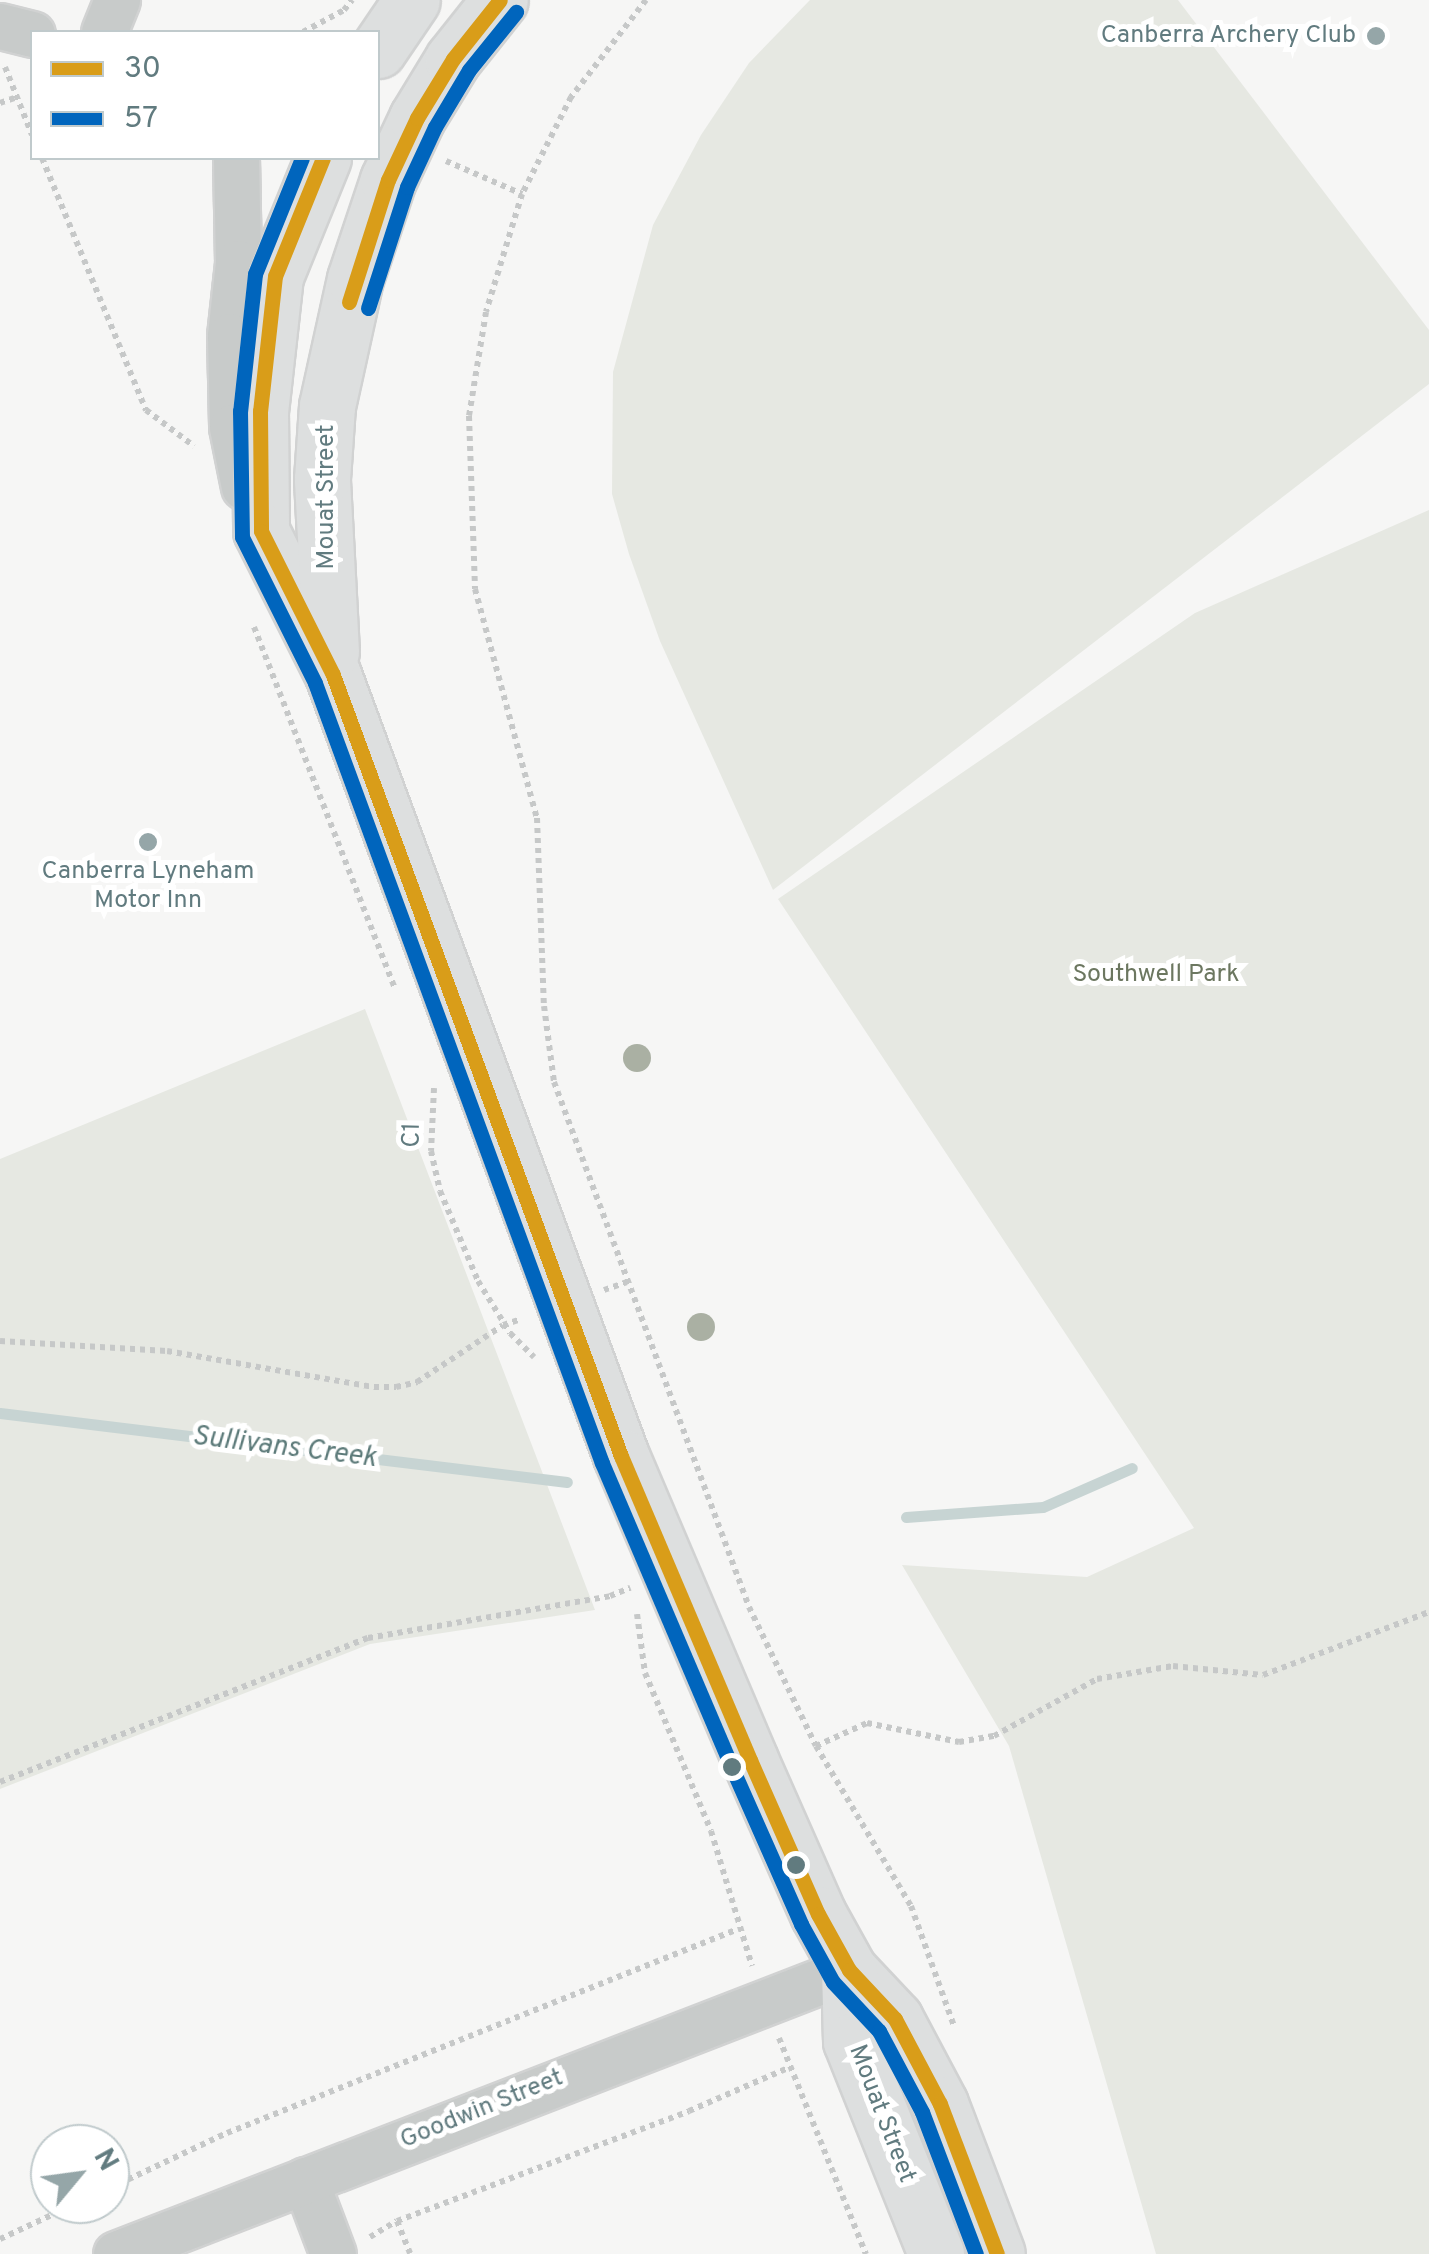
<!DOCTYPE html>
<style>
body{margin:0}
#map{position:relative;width:1429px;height:2254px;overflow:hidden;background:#f6f6f5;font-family:Overpass,sans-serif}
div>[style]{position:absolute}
.green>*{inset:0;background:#e6e8e2}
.stream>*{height:11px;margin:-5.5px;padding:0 5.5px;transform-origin:5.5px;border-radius:5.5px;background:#c7d4d3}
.path>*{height:6px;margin-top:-3px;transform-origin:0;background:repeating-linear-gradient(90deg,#c6c8c8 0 5px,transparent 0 10px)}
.roads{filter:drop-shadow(2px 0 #d1d2d2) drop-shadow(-2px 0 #d1d2d2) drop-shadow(0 2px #d1d2d2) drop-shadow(0 -2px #d1d2d2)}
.minor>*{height:45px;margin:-22.5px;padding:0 22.5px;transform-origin:22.5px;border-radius:22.5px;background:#c8cbca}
.major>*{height:55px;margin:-27.5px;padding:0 27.5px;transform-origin:27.5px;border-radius:27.5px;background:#dddfdf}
.bus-1>*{height:15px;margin:-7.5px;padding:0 7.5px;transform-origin:7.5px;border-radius:7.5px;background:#d99d19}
.bus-2>*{height:15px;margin:-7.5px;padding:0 7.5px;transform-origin:7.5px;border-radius:7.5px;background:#0065bd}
.trees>*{width:28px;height:28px;margin:-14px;border-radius:50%;background:#aab0a3}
.dots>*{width:28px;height:28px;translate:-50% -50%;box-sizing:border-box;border:5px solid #fff;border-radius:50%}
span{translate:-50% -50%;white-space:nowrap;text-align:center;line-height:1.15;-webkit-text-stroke:10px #fff;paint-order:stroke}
.poi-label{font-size:25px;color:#617b7f}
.right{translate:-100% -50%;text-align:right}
.street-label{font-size:25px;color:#617b7f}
.park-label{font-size:25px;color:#6c7760}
.water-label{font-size:28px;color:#5c7a79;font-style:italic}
.legend{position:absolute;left:30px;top:30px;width:350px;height:130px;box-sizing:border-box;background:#fff;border:2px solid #c0cacc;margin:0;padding:12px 18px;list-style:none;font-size:30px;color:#617b7f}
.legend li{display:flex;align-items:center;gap:20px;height:50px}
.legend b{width:50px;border:2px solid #c0cacc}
.north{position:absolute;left:30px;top:2124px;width:100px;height:100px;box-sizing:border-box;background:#fff;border:2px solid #c0cacc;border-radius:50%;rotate:61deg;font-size:28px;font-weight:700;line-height:40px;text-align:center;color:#617b7f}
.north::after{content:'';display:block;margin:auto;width:35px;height:45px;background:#95a6a8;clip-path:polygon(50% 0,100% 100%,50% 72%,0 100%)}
</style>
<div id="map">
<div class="green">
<i style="clip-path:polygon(810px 0,1178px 0,1429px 330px,1429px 384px,773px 890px,660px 641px,629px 554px,612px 494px,613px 372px,653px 225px,701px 135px,749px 63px)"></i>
<i style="clip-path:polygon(1429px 510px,1429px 2254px,1156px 2254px,1009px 1746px,902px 1565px,1087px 1577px,1194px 1528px,778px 899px,1195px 613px)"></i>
<i style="clip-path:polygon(365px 1009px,595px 1610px,370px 1644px,0 1789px,0 1159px)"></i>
</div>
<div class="stream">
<i style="left:0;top:1413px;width:571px;rotate:6.94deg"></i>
<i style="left:906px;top:1517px;width:137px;rotate:-4.2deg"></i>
<i style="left:1043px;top:1507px;width:97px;rotate:-23.7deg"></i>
</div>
<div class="path">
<i style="left:646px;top:0;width:123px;rotate:127.7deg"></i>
<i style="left:571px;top:97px;width:109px;rotate:116.8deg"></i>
<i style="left:522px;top:194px;width:123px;rotate:107deg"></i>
<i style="left:486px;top:312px;width:105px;rotate:99.3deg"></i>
<i style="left:469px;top:416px;width:173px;rotate:88deg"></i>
<i style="left:475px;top:589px;width:237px;rotate:74.9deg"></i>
<i style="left:537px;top:818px;width:188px;rotate:87.9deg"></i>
<i style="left:544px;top:1006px;width:77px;rotate:82.5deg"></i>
<i style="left:554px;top:1082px;width:560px;rotate:69.62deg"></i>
<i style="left:749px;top:1607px;width:154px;rotate:64.3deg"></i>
<i style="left:816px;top:1746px;width:186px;rotate:59.3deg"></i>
<i style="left:911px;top:1906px;width:127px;rotate:70.3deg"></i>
<i style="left:303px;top:32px;width:47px;rotate:-28.2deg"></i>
<i style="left:344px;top:10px;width:13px;rotate:-51deg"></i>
<i style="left:5px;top:67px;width:73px;rotate:68.3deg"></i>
<i style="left:0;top:103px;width:18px;rotate:-19deg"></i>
<i style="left:42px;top:158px;width:273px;rotate:67.6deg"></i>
<i style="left:146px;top:410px;width:60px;rotate:36.9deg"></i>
<i style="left:446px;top:161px;width:83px;rotate:23.5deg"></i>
<i style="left:254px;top:627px;width:388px;rotate:68.7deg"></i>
<i style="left:434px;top:1088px;width:63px;rotate:92.7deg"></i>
<i style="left:431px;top:1151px;width:41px;rotate:77.3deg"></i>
<i style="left:440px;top:1191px;width:98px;rotate:67.1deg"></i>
<i style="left:478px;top:1281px;width:61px;rotate:58.4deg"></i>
<i style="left:510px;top:1333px;width:34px;rotate:45deg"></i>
<i style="left:604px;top:1290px;width:24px;rotate:-19deg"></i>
<i style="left:0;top:1341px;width:167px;rotate:3.4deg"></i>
<i style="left:167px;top:1351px;width:210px;rotate:9.9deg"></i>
<i style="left:374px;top:1387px;width:22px"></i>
<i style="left:396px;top:1387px;width:22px;rotate:-13deg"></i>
<i style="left:417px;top:1382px;width:103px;rotate:-33.5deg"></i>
<i style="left:503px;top:1325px;width:19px;rotate:-18deg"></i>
<i style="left:637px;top:1614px;width:60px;rotate:82.3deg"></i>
<i style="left:645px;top:1673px;width:171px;rotate:67.3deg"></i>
<i style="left:711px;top:1831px;width:141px;rotate:73.1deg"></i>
<i style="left:816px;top:1746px;width:56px;rotate:-24.3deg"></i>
<i style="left:867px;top:1723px;width:94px;rotate:11.7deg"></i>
<i style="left:959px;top:1742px;width:36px;rotate:-10deg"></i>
<i style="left:994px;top:1736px;width:118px;rotate:-29deg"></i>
<i style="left:1097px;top:1679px;width:77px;rotate:-9.7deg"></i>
<i style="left:1173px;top:1666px;width:90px;rotate:5.7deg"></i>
<i style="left:1263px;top:1675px;width:178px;rotate:-20.8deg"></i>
<i style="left:0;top:1782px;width:395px;rotate:-21.4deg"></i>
<i style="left:368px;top:1638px;width:246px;rotate:-9.8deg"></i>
<i style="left:610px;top:1596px;width:22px;rotate:-22deg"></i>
<i style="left:779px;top:2038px;width:233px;rotate:68.1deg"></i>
<i style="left:110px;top:2188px;width:129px;rotate:-25.2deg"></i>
<i style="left:227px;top:2133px;width:550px;rotate:-21.76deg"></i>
<i style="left:397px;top:2221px;width:35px;rotate:68deg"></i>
<i style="left:370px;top:2237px;width:31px;rotate:-31deg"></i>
<i style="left:397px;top:2221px;width:312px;rotate:-20.6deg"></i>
<i style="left:689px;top:2111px;width:110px;rotate:-23.5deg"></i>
<i style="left:0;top:2239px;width:83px;rotate:-25deg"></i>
</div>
<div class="roads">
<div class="minor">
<i style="left:0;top:26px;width:33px;rotate:14deg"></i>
<i style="left:104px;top:32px;width:35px;rotate:-68deg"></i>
<i style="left:236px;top:158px;width:105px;rotate:88.9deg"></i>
<i style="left:238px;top:263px;width:73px;rotate:96.3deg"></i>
<i style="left:230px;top:336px;width:91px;rotate:88.7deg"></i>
<i style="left:232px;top:427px;width:61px;rotate:78.7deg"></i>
<i style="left:305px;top:2180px;width:79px;rotate:69.3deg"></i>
<i style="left:116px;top:2254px;width:786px;rotate:-21.18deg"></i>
</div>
<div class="major">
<i style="left:378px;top:50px;width:60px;rotate:-55.8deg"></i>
<i style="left:323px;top:158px;width:127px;rotate:112.1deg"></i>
<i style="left:275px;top:276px;width:136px;rotate:96.3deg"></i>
<i style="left:260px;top:411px;width:120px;rotate:89.5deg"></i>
<i style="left:261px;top:531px;width:161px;rotate:63.4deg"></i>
<i style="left:333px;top:675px;width:832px;rotate:69.76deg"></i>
<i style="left:621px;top:1456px;width:330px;rotate:67deg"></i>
<i style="left:750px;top:1760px;width:168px;rotate:66.2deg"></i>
<i style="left:818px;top:1914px;width:64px;rotate:61deg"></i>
<i style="left:849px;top:1970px;width:67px;rotate:46.8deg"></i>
<i style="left:895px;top:2019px;width:96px;rotate:62.1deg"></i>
<i style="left:940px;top:2104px;width:160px;rotate:69.2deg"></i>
<i style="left:331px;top:652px;width:173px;rotate:-93deg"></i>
<i style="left:322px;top:479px;width:73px;rotate:-86.1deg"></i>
<i style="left:327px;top:406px;width:130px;rotate:-77.6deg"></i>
<i style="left:355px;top:279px;width:104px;rotate:-71.6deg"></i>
<i style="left:388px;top:180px;width:68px;rotate:-64.9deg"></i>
<i style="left:417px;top:118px;width:69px;rotate:-58.6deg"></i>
<i style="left:453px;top:59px;width:75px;rotate:-51.5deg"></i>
<i style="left:849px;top:1970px;width:71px;rotate:88.4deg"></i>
<i style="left:851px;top:2041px;width:229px;rotate:68.2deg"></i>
</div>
</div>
<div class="bus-1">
<i style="left:323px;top:158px;width:127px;rotate:112.1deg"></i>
<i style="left:275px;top:276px;width:136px;rotate:96.3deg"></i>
<i style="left:260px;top:411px;width:120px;rotate:89.5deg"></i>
<i style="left:261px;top:531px;width:161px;rotate:63.4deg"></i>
<i style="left:333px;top:675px;width:832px;rotate:69.76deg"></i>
<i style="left:621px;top:1456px;width:330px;rotate:67deg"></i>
<i style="left:750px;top:1760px;width:168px;rotate:66.2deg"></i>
<i style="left:818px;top:1914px;width:64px;rotate:61deg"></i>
<i style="left:849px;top:1970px;width:67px;rotate:46.8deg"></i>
<i style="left:895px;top:2019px;width:96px;rotate:62.1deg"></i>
<i style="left:940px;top:2104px;width:160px;rotate:69.2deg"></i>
<i style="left:349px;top:302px;width:128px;rotate:-72.3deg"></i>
<i style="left:388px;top:180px;width:68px;rotate:-64.9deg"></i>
<i style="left:417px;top:118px;width:69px;rotate:-58.6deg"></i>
<i style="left:453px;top:59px;width:75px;rotate:-51.5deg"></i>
</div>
<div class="bus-2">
<i style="left:302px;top:158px;width:125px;rotate:112.1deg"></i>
<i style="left:255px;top:274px;width:138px;rotate:96.2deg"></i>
<i style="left:240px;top:411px;width:126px;rotate:89.1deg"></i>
<i style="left:242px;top:537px;width:163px;rotate:63.4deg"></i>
<i style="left:315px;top:683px;width:831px;rotate:69.8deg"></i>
<i style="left:602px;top:1463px;width:332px;rotate:66.9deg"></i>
<i style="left:732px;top:1768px;width:171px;rotate:66.1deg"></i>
<i style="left:801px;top:1924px;width:66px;rotate:61.1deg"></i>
<i style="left:833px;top:1982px;width:67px;rotate:46.8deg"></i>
<i style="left:879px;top:2031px;width:92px;rotate:62deg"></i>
<i style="left:922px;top:2112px;width:152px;rotate:69.2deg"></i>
<i style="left:368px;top:308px;width:127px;rotate:-72.1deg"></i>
<i style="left:407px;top:187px;width:66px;rotate:-65deg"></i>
<i style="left:435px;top:127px;width:66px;rotate:-59.2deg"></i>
<i style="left:469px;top:70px;width:75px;rotate:-51deg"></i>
</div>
<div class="trees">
<i style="left:637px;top:1058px"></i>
<i style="left:701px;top:1327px"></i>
</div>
<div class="dots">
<i style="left:1376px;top:36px;background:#95a6a8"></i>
<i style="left:148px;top:842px;background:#95a6a8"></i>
<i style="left:732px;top:1767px;background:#617b7f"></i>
<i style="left:796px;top:1865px;background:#617b7f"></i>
</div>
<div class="poi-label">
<span class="right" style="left:1356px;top:36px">Canberra Archery Club</span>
<span style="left:148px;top:887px">Canberra Lyneham<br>Motor Inn</span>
</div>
<div class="street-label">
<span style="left:327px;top:497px;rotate:-90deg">Mouat Street</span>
<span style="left:413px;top:1135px;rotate:-89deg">C1</span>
<span style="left:482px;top:2110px;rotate:-22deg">Goodwin Street</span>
<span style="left:881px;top:2114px;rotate:69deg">Mouat Street</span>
</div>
<div class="park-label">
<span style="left:1156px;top:975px">Southwell Park</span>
</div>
<div class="water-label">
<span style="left:284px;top:1448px;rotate:7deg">Sullivans Creek</span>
</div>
<ul class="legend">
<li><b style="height:12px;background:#d99d19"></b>30</li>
<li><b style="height:12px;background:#0065bd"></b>57</li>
</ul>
<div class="north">N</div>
</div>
